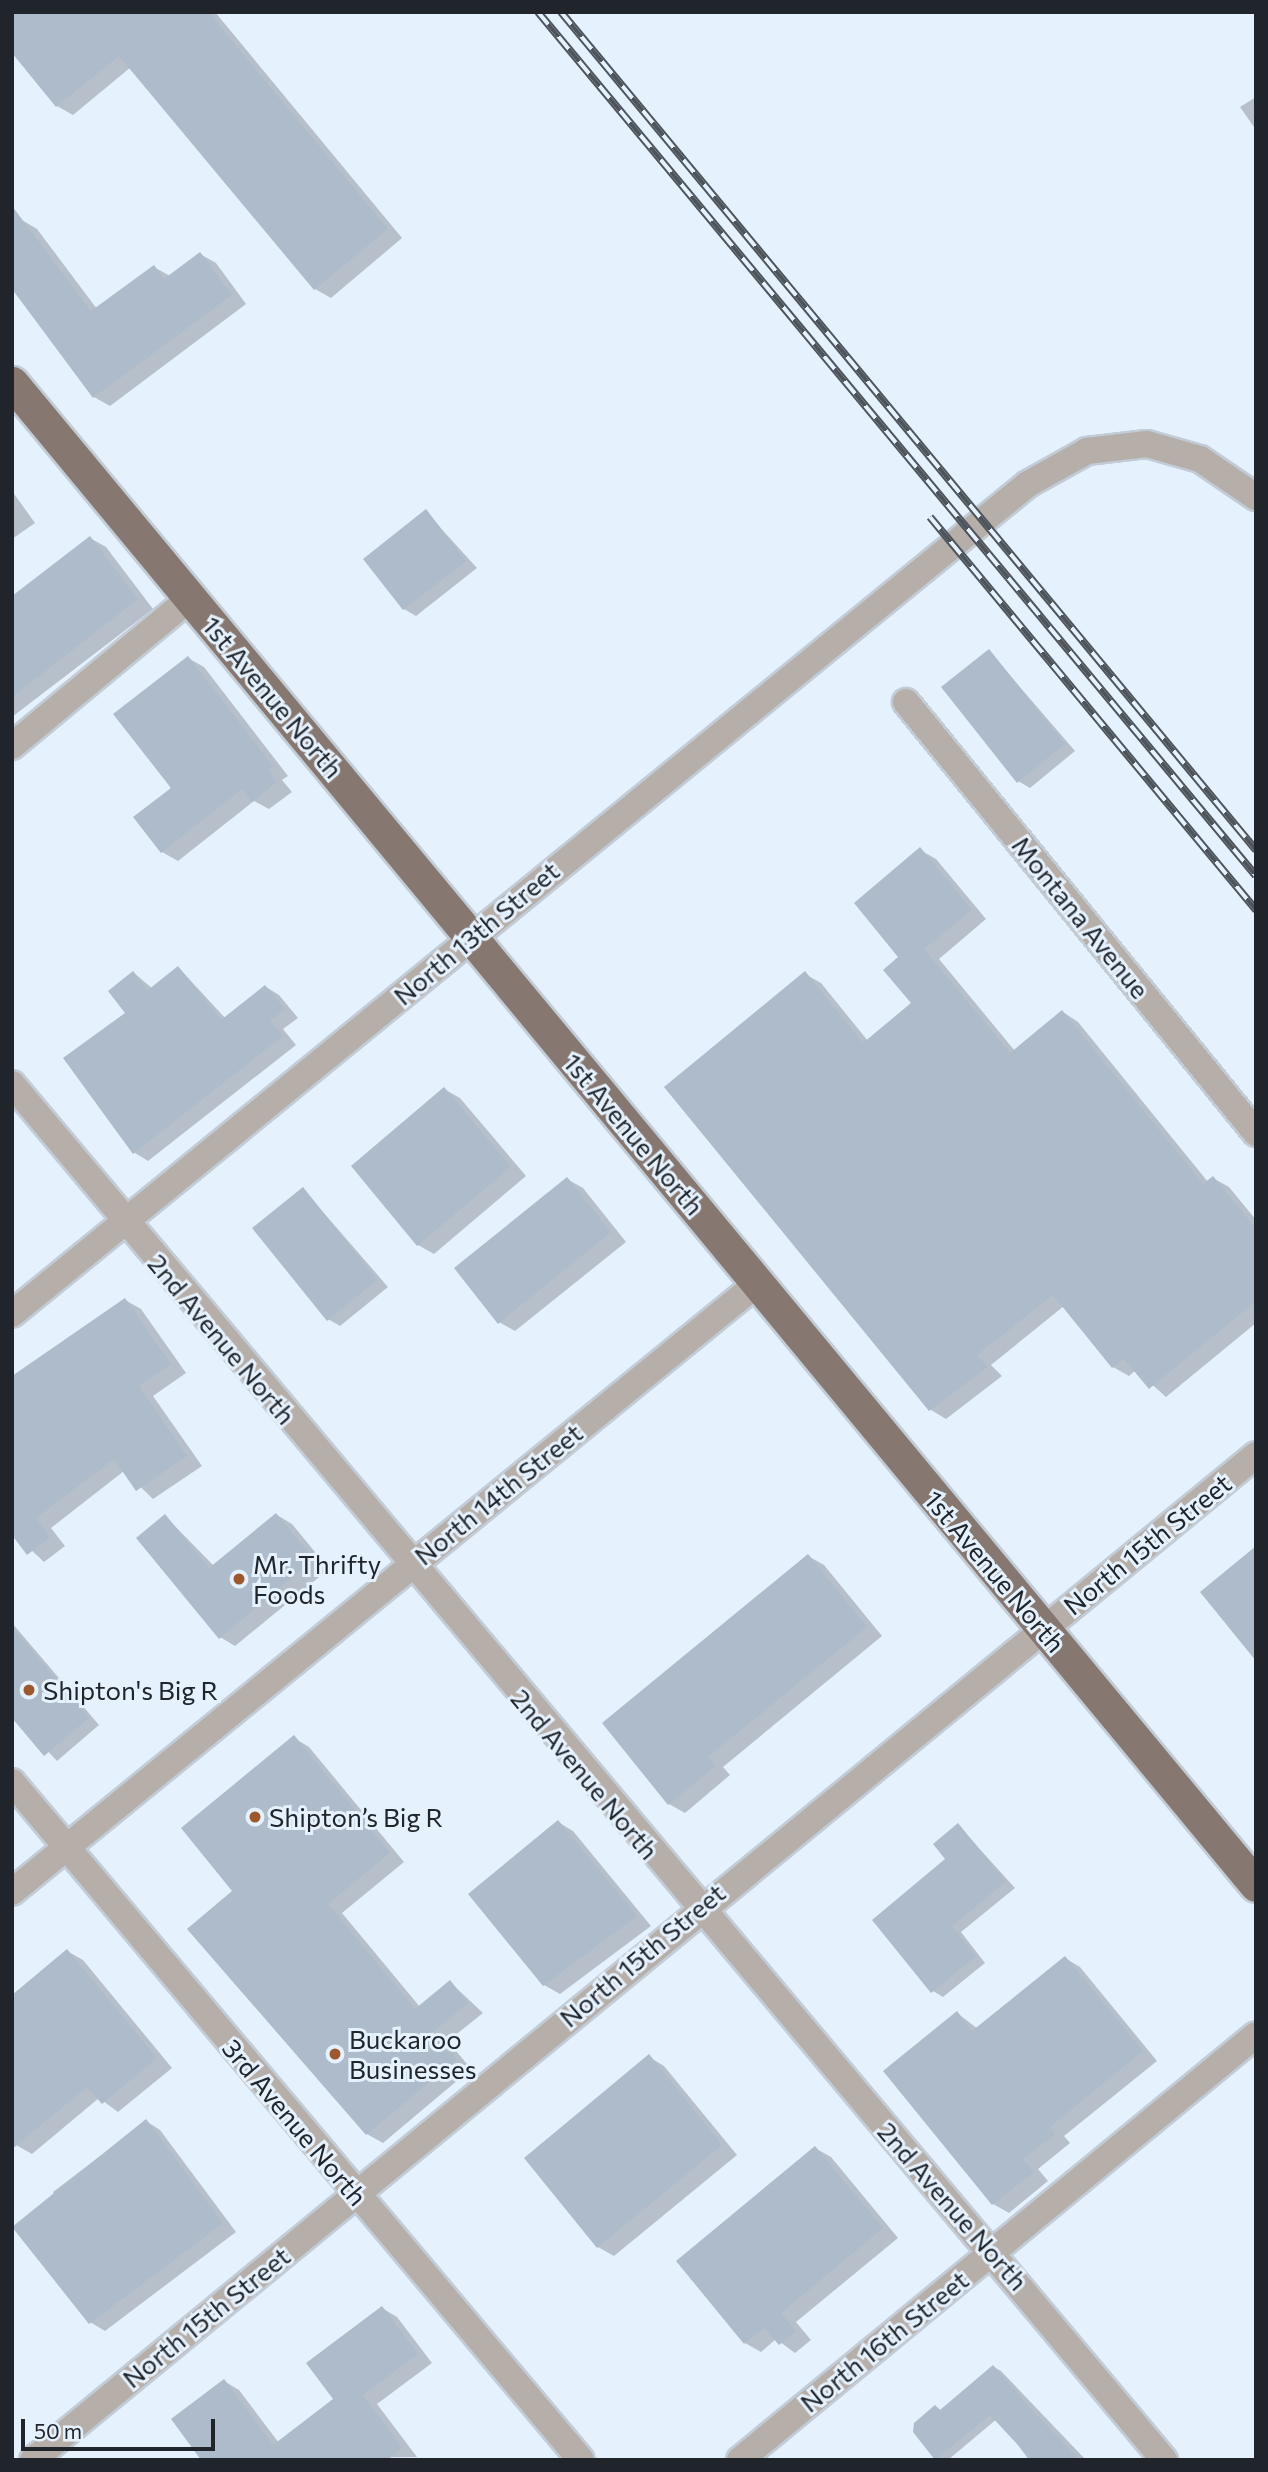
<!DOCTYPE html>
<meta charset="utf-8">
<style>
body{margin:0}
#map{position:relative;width:1268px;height:2472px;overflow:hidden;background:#e5f1fd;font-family:Commissioner,sans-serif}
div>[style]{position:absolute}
.shadow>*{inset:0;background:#0003}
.building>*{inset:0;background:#adbbca}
.roads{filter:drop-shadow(2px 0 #c2ccd7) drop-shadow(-2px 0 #c2ccd7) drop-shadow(0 2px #c2ccd7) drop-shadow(0 -2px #c2ccd7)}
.minor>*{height:26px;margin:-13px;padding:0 13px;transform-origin:13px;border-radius:13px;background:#b6aea9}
.major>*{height:33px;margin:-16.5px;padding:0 16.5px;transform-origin:16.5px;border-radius:16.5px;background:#867770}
.rail>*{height:8px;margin-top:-4px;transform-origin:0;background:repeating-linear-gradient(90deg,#e5f1fd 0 16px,#4e545c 0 32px);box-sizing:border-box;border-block:2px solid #4e545c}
.dots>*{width:19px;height:19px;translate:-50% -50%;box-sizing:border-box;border:4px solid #e5f1fd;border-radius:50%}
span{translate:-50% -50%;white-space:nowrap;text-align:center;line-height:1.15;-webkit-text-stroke:6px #e5f1fd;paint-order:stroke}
.street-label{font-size:26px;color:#20252b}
.poi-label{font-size:26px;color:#20252b}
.left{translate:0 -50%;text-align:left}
.frame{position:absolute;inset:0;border:14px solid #20252b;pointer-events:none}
.scale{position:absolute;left:21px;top:2419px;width:194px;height:32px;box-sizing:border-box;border:4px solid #20252b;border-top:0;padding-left:9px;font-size:21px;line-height:24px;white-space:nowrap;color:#20252b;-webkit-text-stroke:5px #e5f1fd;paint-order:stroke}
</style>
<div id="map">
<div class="shadow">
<i style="clip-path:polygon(12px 12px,215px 12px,402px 238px,331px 298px,315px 289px,131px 67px,73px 115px,57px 106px)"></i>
<i style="clip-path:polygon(1256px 97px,1256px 130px,1240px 107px)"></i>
<i style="clip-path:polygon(22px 220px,37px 229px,97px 309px,154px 267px,170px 276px,200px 254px,216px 263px,246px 304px,110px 406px,94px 397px)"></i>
<i style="clip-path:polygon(12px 491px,35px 523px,12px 539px)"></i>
<i style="clip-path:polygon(426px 512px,477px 568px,416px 616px,404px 609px)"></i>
<i style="clip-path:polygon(90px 538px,106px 547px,153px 609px,12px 717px,12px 598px)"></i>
<i style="clip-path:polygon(989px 651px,1075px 751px,1030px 788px,1018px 781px)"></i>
<i style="clip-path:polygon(188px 658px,204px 667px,288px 776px,282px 780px,292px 792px,269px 809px,254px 801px,178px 861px,162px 852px)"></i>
<i style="clip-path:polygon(920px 850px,936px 859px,986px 919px,939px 959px,1015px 1051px,1063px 1012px,1078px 1022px,1208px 1182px,1213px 1178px,1229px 1187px,1256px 1220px,1256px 1323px,1166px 1397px,1136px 1370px,1129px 1376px,1113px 1367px,1064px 1306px,991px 1365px,1002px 1376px,946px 1419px,931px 1410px,805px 974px,821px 983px,868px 1041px,913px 1003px,901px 957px)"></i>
<i style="clip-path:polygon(179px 968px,226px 1019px,266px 987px,279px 995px,298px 1018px,283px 1029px,296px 1045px,148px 1161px,135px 1153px,65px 1058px,128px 1013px,134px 973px,153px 989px)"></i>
<i style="clip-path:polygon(444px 1089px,460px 1098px,526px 1176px,434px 1254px,418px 1245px,353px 1167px)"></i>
<i style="clip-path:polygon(567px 1179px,583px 1188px,626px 1242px,515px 1331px,499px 1322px)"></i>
<i style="clip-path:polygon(303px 1189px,388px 1287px,340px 1326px,328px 1319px)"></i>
<i style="clip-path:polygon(125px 1300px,141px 1309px,186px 1373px,153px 1396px,202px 1466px,153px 1499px,124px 1471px,51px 1528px,65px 1546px,44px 1562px,12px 1532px)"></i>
<i style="clip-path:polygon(277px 1515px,292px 1524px,329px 1569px,235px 1646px,220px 1637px,165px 1516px,214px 1566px)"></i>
<i style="clip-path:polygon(808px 1556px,824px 1565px,882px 1636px,723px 1767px,730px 1775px,685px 1813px,669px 1804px)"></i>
<i style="clip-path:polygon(12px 1623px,99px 1725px,57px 1761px,12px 1713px)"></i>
<i style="clip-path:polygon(294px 1738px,309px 1747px,404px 1862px,342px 1913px,420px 2007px,450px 1982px,483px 2013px,448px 2041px,471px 2069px,383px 2143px,367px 2134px,235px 1892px)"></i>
<i style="clip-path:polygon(558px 1822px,573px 1831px,651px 1926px,560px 1994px,544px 1985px,470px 1894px)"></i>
<i style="clip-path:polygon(958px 1825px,1015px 1888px,961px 1932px,985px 1963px,943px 1997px,933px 1991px,948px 1860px)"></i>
<i style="clip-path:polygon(67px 1951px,83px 1960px,172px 2068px,118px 2112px,99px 2098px,32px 2154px,16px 2145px)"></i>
<i style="clip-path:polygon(1065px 1958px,1080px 1967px,1157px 2061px,1064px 2136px,1070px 2143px,1038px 2169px,1048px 2181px,1009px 2213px,993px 2204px,957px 2013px,978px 2029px)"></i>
<i style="clip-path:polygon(649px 2057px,664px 2066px,737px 2155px,614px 2256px,598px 2247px,527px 2158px)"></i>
<i style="clip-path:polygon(146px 2121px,160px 2130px,236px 2232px,105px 2331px,90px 2322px,53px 2192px)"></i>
<i style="clip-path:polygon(815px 2148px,831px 2157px,898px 2238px,796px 2322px,811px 2340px,795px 2353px,776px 2339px,761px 2352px,745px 2343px)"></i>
<i style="clip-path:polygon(382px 2308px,397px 2317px,432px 2363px,377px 2404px,417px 2457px,203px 2460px,224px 2381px,239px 2390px,279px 2443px,336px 2400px)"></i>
<i style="clip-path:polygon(994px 2367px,1001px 2371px,1086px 2460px,1029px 2460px,998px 2418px,948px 2460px,937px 2459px,915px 2432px,936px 2407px,942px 2411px)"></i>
</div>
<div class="building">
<i style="clip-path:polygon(12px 12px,208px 12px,388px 229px,314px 290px,119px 56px,56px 107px,12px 53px)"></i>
<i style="clip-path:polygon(12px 206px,91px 311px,154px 265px,164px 279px,200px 252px,232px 295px,93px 398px,12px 289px)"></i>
<i style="clip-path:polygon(426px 509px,466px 561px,403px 610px,363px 559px)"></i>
<i style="clip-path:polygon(90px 536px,138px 599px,12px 697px,12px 596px)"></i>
<i style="clip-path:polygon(989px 649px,1065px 744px,1017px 783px,941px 687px)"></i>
<i style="clip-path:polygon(188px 656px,273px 766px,268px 770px,277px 782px,252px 802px,242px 789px,161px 853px,133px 817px,171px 788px,113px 714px)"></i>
<i style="clip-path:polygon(920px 847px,972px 910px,924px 949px,1010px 1053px,1062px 1010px,1203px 1184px,1213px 1176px,1256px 1229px,1256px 1301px,1149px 1389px,1124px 1359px,1112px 1368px,1053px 1295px,977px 1355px,988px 1367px,929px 1411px,664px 1087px,805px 971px,863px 1043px,911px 1003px,883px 970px,898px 957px,854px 903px)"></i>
<i style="clip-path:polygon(178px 966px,221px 1020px,265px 985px,285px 1009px,270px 1021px,283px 1036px,133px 1154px,63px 1058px,125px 1013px,108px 991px,133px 971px,148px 990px)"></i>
<i style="clip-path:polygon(444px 1087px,511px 1167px,417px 1246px,351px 1166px)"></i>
<i style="clip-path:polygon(567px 1177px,611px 1232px,498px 1324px,454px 1268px)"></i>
<i style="clip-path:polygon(303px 1187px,377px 1280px,327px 1321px,252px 1228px)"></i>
<i style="clip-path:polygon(125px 1298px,171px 1364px,139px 1386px,187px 1456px,136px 1491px,114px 1459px,36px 1518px,50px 1537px,27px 1555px,12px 1535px,12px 1376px)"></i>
<i style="clip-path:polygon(276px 1513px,314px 1559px,219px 1639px,136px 1538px,165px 1514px,209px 1568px)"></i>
<i style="clip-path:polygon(1256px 1546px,1256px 1661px,1200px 1592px)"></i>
<i style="clip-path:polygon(808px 1554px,867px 1627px,708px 1757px,716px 1766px,668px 1805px,602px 1723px)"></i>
<i style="clip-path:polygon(12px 1627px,89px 1718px,44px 1756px,12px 1718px)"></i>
<i style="clip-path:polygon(294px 1735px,390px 1853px,328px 1904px,415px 2009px,450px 1980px,468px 2003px,434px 2031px,457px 2059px,366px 2135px,187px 1929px,232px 1891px,181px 1828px)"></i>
<i style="clip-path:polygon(558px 1820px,637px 1916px,543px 1986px,468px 1894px)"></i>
<i style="clip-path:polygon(958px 1823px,1006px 1882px,952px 1926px,976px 1956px,931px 1993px,872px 1920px,945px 1859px,933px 1844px)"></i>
<i style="clip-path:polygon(67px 1949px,157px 2058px,102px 2104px,87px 2087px,12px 2149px,12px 1995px)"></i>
<i style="clip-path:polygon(1065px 1956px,1143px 2051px,1050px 2127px,1055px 2134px,1023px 2159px,1034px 2172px,992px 2205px,883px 2071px,957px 2011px,972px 2031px)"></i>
<i style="clip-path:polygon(649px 2054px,722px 2145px,597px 2248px,524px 2158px)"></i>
<i style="clip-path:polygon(146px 2119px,223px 2223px,89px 2324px,12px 2227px)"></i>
<i style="clip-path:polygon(815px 2146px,883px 2228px,781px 2313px,796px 2331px,779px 2345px,764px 2328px,744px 2344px,676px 2261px)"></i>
<i style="clip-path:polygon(382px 2306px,418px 2354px,363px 2395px,402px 2448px,387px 2460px,201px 2460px,171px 2419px,224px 2379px,273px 2445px,333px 2399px,306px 2363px)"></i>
<i style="clip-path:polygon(993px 2365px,1033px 2411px,1080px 2460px,1032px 2460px,990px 2415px,935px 2460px,913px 2432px,914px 2423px,935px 2405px,940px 2410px)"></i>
</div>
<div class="roads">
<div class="minor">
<i style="left:906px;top:702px;width:555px;rotate:50.92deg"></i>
<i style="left:12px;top:746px;width:231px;rotate:-39.7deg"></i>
<i style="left:12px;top:1084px;width:1795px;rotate:50.06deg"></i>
<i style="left:12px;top:1314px;width:1312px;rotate:-39.25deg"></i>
<i style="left:1028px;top:484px;width:68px;rotate:-29.2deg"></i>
<i style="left:1087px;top:451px;width:60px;rotate:-6.7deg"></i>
<i style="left:1147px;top:444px;width:55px;rotate:15.8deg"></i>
<i style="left:1200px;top:459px;width:68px;rotate:34.2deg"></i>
<i style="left:12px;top:1782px;width:885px;rotate:50deg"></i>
<i style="left:12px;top:1892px;width:963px;rotate:-39.23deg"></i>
<i style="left:33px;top:2460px;width:1583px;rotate:-39.41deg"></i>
<i style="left:740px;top:2460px;width:668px;rotate:-39.48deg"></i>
</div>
<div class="major">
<i style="left:12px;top:383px;width:1950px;rotate:50.37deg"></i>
</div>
</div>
<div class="rail">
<i style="left:538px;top:12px;width:1123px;rotate:50.27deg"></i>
<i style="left:561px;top:12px;width:1089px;rotate:50.33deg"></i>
<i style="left:930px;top:517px;width:511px;rotate:50.32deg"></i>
</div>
<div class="dots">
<i style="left:239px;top:1579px;background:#9e582e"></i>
<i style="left:29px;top:1690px;background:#9e582e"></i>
<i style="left:255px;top:1817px;background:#9e582e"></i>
<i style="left:335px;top:2054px;background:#9e582e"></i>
</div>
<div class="street-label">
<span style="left:273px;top:697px;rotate:50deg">1st Avenue North</span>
<span style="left:1081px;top:917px;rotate:51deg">Montana Avenue</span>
<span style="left:476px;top:933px;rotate:-40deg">North 13th Street</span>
<span style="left:634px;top:1134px;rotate:50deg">1st Avenue North</span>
<span style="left:222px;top:1339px;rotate:50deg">2nd Avenue North</span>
<span style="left:498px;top:1494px;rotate:-39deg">North 14th Street</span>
<span style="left:1147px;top:1544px;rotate:-39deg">North 15th Street</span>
<span style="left:995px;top:1571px;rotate:50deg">1st Avenue North</span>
<span style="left:585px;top:1774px;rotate:50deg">2nd Avenue North</span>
<span style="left:642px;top:1955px;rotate:-40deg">North 15th Street</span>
<span style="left:295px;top:2122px;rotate:50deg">3rd Avenue North</span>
<span style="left:953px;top:2206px;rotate:49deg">2nd Avenue North</span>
<span style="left:206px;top:2317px;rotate:-39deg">North 15th Street</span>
<span style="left:884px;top:2341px;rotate:-39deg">North 16th Street</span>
</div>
<div class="poi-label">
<span class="left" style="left:253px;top:1579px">Mr. Thrifty<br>Foods</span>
<span class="left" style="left:43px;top:1690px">Shipton's Big R</span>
<span class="left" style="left:269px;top:1817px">Shipton’s Big R</span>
<span class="left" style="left:349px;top:2054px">Buckaroo<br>Businesses</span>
</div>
<div class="frame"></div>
<div class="scale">50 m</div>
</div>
